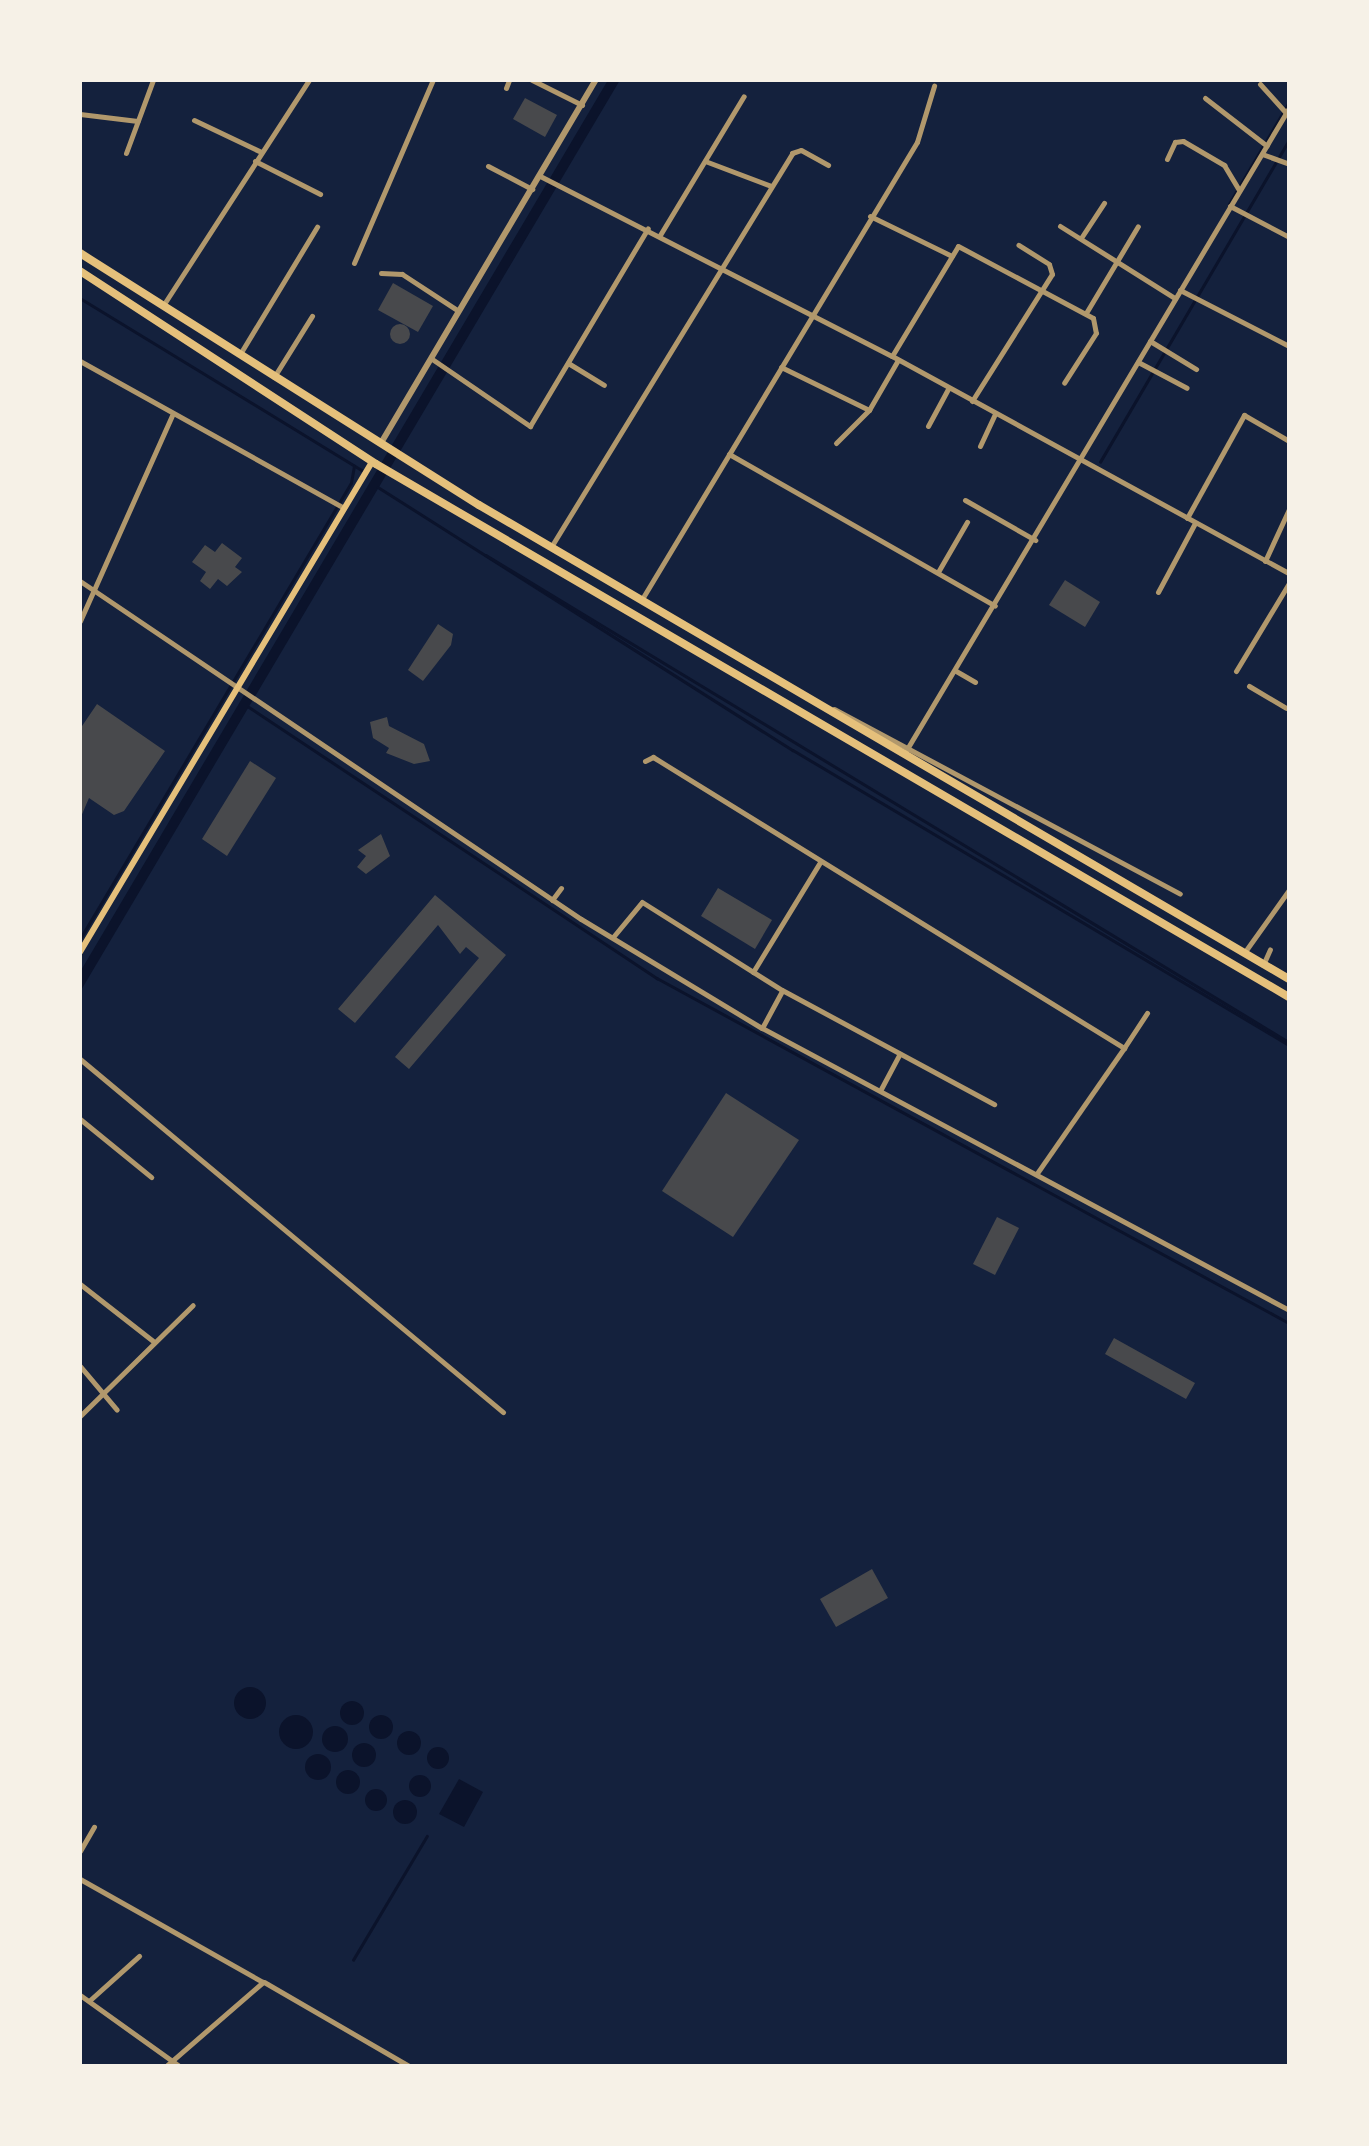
<!DOCTYPE html>
<style>
body{margin:0}
#map{position:relative;width:1369px;height:2146px;overflow:hidden;background:#14213d;font-family:Ubuntu,sans-serif}
div>[style]{position:absolute}
.water>*{inset:0;background:#0b132b}
.round{border-radius:50%}
.stream>*{height:2.5px;margin:-1.25px;padding:0 1.25px;transform-origin:1.25px;border-radius:1.25px;background:#0b132b}
.building>*{inset:0;background:#48494c}
.minor>*{height:5px;margin:-2.5px;padding:0 2.5px;transform-origin:2.5px;border-radius:2.5px;background:#b1986c}
.tertiary>*{height:6px;margin:-3px;padding:0 3px;transform-origin:3px;border-radius:3px;background:#b1986c}
.secondary>*{height:6px;margin:-3px;padding:0 3px;transform-origin:3px;border-radius:3px;background:#e5c07b}
.primary>*{height:8px;margin:-4px;padding:0 4px;transform-origin:4px;border-radius:4px;background:#e5c07b}
span{translate:-50% -50%;white-space:nowrap;text-align:center;line-height:1.15;-webkit-text-stroke:8px #f6f1e7;paint-order:stroke}
.frame{position:absolute;inset:0;border:82px solid #f6f1e7;pointer-events:none}
</style>
<div id="map">
<div class="water">
<i style="clip-path:polygon(608px 80px,620px 80px,80px 992px,80px 972px)"></i>
<i class="round" style="left:234px;top:1687px;width:32px;height:32px"></i>
<i class="round" style="left:340px;top:1701px;width:24px;height:24px"></i>
<i class="round" style="left:369px;top:1715px;width:24px;height:24px"></i>
<i class="round" style="left:279px;top:1715px;width:34px;height:34px"></i>
<i class="round" style="left:322px;top:1726px;width:26px;height:26px"></i>
<i class="round" style="left:397px;top:1731px;width:24px;height:24px"></i>
<i class="round" style="left:352px;top:1743px;width:24px;height:24px"></i>
<i class="round" style="left:427px;top:1747px;width:22px;height:22px"></i>
<i class="round" style="left:305px;top:1754px;width:26px;height:26px"></i>
<i class="round" style="left:336px;top:1770px;width:24px;height:24px"></i>
<i class="round" style="left:409px;top:1775px;width:22px;height:22px"></i>
<i style="clip-path:polygon(459px 1779px,483px 1792px,464px 1827px,439px 1814px)"></i>
<i class="round" style="left:365px;top:1789px;width:22px;height:22px"></i>
<i class="round" style="left:393px;top:1800px;width:24px;height:24px"></i>
</div>
<div class="stream">
<i style="left:1229px;top:204px;width:118px;rotate:-59.5deg"></i>
<i style="left:80px;top:298px;width:330px;rotate:31.4deg"></i>
<i style="left:1100px;top:462px;width:373px;rotate:-59.6deg"></i>
<i style="left:378px;top:487px;width:491px;rotate:32.4deg"></i>
<i style="left:793px;top:750px;width:577px;rotate:30.74deg"></i>
<i style="left:486px;top:555px;width:939px;rotate:31.24deg"></i>
<i style="left:249px;top:707px;width:490px;rotate:33.6deg"></i>
<i style="left:657px;top:978px;width:720px;rotate:28.63deg"></i>
<i style="left:80px;top:939px;width:530px;rotate:-59.28deg"></i>
<i style="left:351px;top:483px;width:17px;rotate:-80deg"></i>
<i style="left:353px;top:1960px;width:144px;rotate:-59.2deg"></i>
</div>
<div class="building">
<i style="clip-path:polygon(525px 98px,557px 115px,545px 137px,513px 119px)"></i>
<i style="clip-path:polygon(393px 283px,433px 306px,418px 332px,378px 310px)"></i>
<i class="round" style="left:390px;top:324px;width:20px;height:20px"></i>
<i style="clip-path:polygon(222px 543px,242px 558px,235px 567px,242px 572px,227px 586px,218px 579px,210px 589px,200px 581px,206px 572px,192px 562px,205px 545px,215px 552px)"></i>
<i style="clip-path:polygon(1065px 580px,1100px 602px,1085px 627px,1049px 605px)"></i>
<i style="clip-path:polygon(438px 624px,453px 634px,451px 645px,423px 681px,408px 670px)"></i>
<i style="clip-path:polygon(97px 704px,165px 751px,124px 811px,114px 815px,89px 798px,80px 819px,80px 729px)"></i>
<i style="clip-path:polygon(387px 717px,389px 726px,424px 744px,430px 761px,414px 764px,386px 753px,389px 748px,373px 738px,370px 722px)"></i>
<i style="clip-path:polygon(250px 761px,276px 778px,227px 856px,202px 839px)"></i>
<i style="clip-path:polygon(381px 834px,390px 856px,366px 874px,357px 867px,366px 856px,358px 850px)"></i>
<i style="clip-path:polygon(718px 888px,772px 920px,755px 949px,701px 916px)"></i>
<i style="clip-path:polygon(435px 895px,506px 955px,409px 1069px,395px 1057px,479px 958px,466px 947px,460px 954px,438px 925px,355px 1023px,338px 1009px)"></i>
<i style="clip-path:polygon(726px 1093px,799px 1140px,733px 1237px,662px 1191px)"></i>
<i style="clip-path:polygon(997px 1217px,1019px 1228px,995px 1275px,973px 1264px)"></i>
<i style="clip-path:polygon(1114px 1338px,1195px 1383px,1186px 1399px,1105px 1354px)"></i>
<i style="clip-path:polygon(872px 1569px,888px 1598px,836px 1627px,820px 1599px)"></i>
</div>
<div class="minor">
<i style="left:532px;top:80px;width:56px;rotate:26.6deg"></i>
<i style="left:1260px;top:84px;width:39px;rotate:48deg"></i>
<i style="left:506px;top:88px;width:9px;rotate:-69deg"></i>
<i style="left:1205px;top:98px;width:78px;rotate:37.7deg"></i>
<i style="left:80px;top:114px;width:58px;rotate:6.9deg"></i>
<i style="left:194px;top:120px;width:74px;rotate:25.5deg"></i>
<i style="left:126px;top:153px;width:78px;rotate:-69.7deg"></i>
<i style="left:1262px;top:154px;width:29px;rotate:20deg"></i>
<i style="left:1167px;top:159px;width:19px;rotate:-65deg"></i>
<i style="left:1175px;top:142px;width:8px;rotate:-7deg"></i>
<i style="left:1183px;top:141px;width:48px;rotate:30.3deg"></i>
<i style="left:1224px;top:165px;width:29px;rotate:59deg"></i>
<i style="left:255px;top:161px;width:73px;rotate:26.9deg"></i>
<i style="left:705px;top:161px;width:71px;rotate:20.7deg"></i>
<i style="left:488px;top:166px;width:50px;rotate:27.6deg"></i>
<i style="left:540px;top:176px;width:395px;rotate:27.1deg"></i>
<i style="left:892px;top:356px;width:452px;rotate:28.7deg"></i>
<i style="left:1230px;top:206px;width:67px;rotate:27.7deg"></i>
<i style="left:870px;top:216px;width:91px;rotate:26deg"></i>
<i style="left:1060px;top:226px;width:136px;rotate:32.1deg"></i>
<i style="left:660px;top:235px;width:162px;rotate:-58.9deg"></i>
<i style="left:1081px;top:238px;width:42px;rotate:-56.7deg"></i>
<i style="left:354px;top:263px;width:199px;rotate:-66.7deg"></i>
<i style="left:381px;top:273px;width:21px;rotate:3deg"></i>
<i style="left:402px;top:274px;width:66px;rotate:33.2deg"></i>
<i style="left:1180px;top:290px;width:123px;rotate:27.2deg"></i>
<i style="left:164px;top:304px;width:267px;rotate:-57.1deg"></i>
<i style="left:1086px;top:313px;width:101px;rotate:-59.1deg"></i>
<i style="left:1150px;top:341px;width:54px;rotate:31.3deg"></i>
<i style="left:240px;top:354px;width:149px;rotate:-58.8deg"></i>
<i style="left:892px;top:356px;width:128px;rotate:-59deg"></i>
<i style="left:958px;top:246px;width:153px;rotate:28.1deg"></i>
<i style="left:1093px;top:318px;width:15px;rotate:79deg"></i>
<i style="left:1096px;top:333px;width:59px;rotate:122.6deg"></i>
<i style="left:432px;top:359px;width:119px;rotate:34.4deg"></i>
<i style="left:530px;top:426px;width:230px;rotate:-59.2deg"></i>
<i style="left:80px;top:361px;width:302px;rotate:29.1deg"></i>
<i style="left:1138px;top:362px;width:55px;rotate:28deg"></i>
<i style="left:568px;top:363px;width:42px;rotate:31.4deg"></i>
<i style="left:781px;top:367px;width:98px;rotate:26deg"></i>
<i style="left:869px;top:410px;width:58px;rotate:-59.9deg"></i>
<i style="left:274px;top:377px;width:72px;rotate:-58.1deg"></i>
<i style="left:972px;top:401px;width:150px;rotate:-57.8deg"></i>
<i style="left:1052px;top:274px;width:10px;rotate:-107deg"></i>
<i style="left:1049px;top:264px;width:36px;rotate:-148deg"></i>
<i style="left:928px;top:426px;width:42px;rotate:-61.6deg"></i>
<i style="left:836px;top:443px;width:47px;rotate:-45deg"></i>
<i style="left:980px;top:446px;width:35px;rotate:-65deg"></i>
<i style="left:729px;top:454px;width:306px;rotate:29.7deg"></i>
<i style="left:965px;top:500px;width:81px;rotate:29.7deg"></i>
<i style="left:1187px;top:518px;width:118px;rotate:-61deg"></i>
<i style="left:1244px;top:415px;width:52px;rotate:30deg"></i>
<i style="left:551px;top:547px;width:462px;rotate:-58.5deg"></i>
<i style="left:792px;top:153px;width:9px;rotate:-18deg"></i>
<i style="left:801px;top:150px;width:31px;rotate:29deg"></i>
<i style="left:1265px;top:561px;width:57px;rotate:-65.2deg"></i>
<i style="left:938px;top:572px;width:58px;rotate:-59.9deg"></i>
<i style="left:80px;top:581px;width:604px;rotate:34.01deg"></i>
<i style="left:581px;top:919px;width:211px;rotate:31.1deg"></i>
<i style="left:762px;top:1028px;width:598px;rotate:28.15deg"></i>
<i style="left:1158px;top:592px;width:78px;rotate:-61.8deg"></i>
<i style="left:642px;top:599px;width:533px;rotate:-58.96deg"></i>
<i style="left:917px;top:142px;width:59px;rotate:-73.1deg"></i>
<i style="left:80px;top:621px;width:226px;rotate:-65.9deg"></i>
<i style="left:956px;top:671px;width:22px;rotate:30deg"></i>
<i style="left:1236px;top:671px;width:103px;rotate:-58.9deg"></i>
<i style="left:1249px;top:686px;width:43px;rotate:30.7deg"></i>
<i style="left:1289px;top:702px;width:19px;rotate:90deg"></i>
<i style="left:834px;top:709px;width:392px;rotate:28.1deg"></i>
<i style="left:904px;top:754px;width:752px;rotate:-59.21deg"></i>
<i style="left:645px;top:761px;width:9px;rotate:-27deg"></i>
<i style="left:653px;top:757px;width:554px;rotate:31.71deg"></i>
<i style="left:1124px;top:1048px;width:152px;rotate:124.8deg"></i>
<i style="left:552px;top:900px;width:15px;rotate:-53deg"></i>
<i style="left:613px;top:937px;width:45px;rotate:-50.4deg"></i>
<i style="left:642px;top:902px;width:165px;rotate:32.2deg"></i>
<i style="left:782px;top:990px;width:241px;rotate:28.3deg"></i>
<i style="left:1244px;top:953px;width:77px;rotate:-54.5deg"></i>
<i style="left:1263px;top:965px;width:17px;rotate:-66deg"></i>
<i style="left:753px;top:972px;width:127px;rotate:-58.6deg"></i>
<i style="left:762px;top:1028px;width:42px;rotate:-61.6deg"></i>
<i style="left:1124px;top:1048px;width:42px;rotate:-56.7deg"></i>
<i style="left:80px;top:1059px;width:551px;rotate:39.85deg"></i>
<i style="left:881px;top:1089px;width:40px;rotate:-62deg"></i>
<i style="left:80px;top:1119px;width:92px;rotate:39.2deg"></i>
<i style="left:80px;top:1284px;width:93px;rotate:38deg"></i>
<i style="left:80px;top:1366px;width:57px;rotate:49.9deg"></i>
<i style="left:80px;top:1416px;width:158px;rotate:-44.5deg"></i>
<i style="left:80px;top:1851px;width:28px;rotate:-60deg"></i>
<i style="left:80px;top:1879px;width:210px;rotate:29.4deg"></i>
<i style="left:263px;top:1982px;width:128px;rotate:139.1deg"></i>
<i style="left:264px;top:1982px;width:168px;rotate:30.1deg"></i>
<i style="left:80px;top:1995px;width:122px;rotate:35.6deg"></i>
<i style="left:90px;top:2000px;width:66px;rotate:-41.9deg"></i>
</div>
<div class="tertiary">
<i style="left:381px;top:443px;width:422px;rotate:-59.4deg"></i>
</div>
<div class="secondary">
<i style="left:80px;top:952px;width:570px;rotate:-59.21deg"></i>
</div>
<div class="primary">
<i style="left:80px;top:253px;width:472px;rotate:32.3deg"></i>
<i style="left:479px;top:505px;width:938px;rotate:30.34deg"></i>
<i style="left:80px;top:271px;width:353px;rotate:33.1deg"></i>
<i style="left:376px;top:464px;width:1057px;rotate:30.28deg"></i>
</div>
<div class="frame"></div>
</div>
